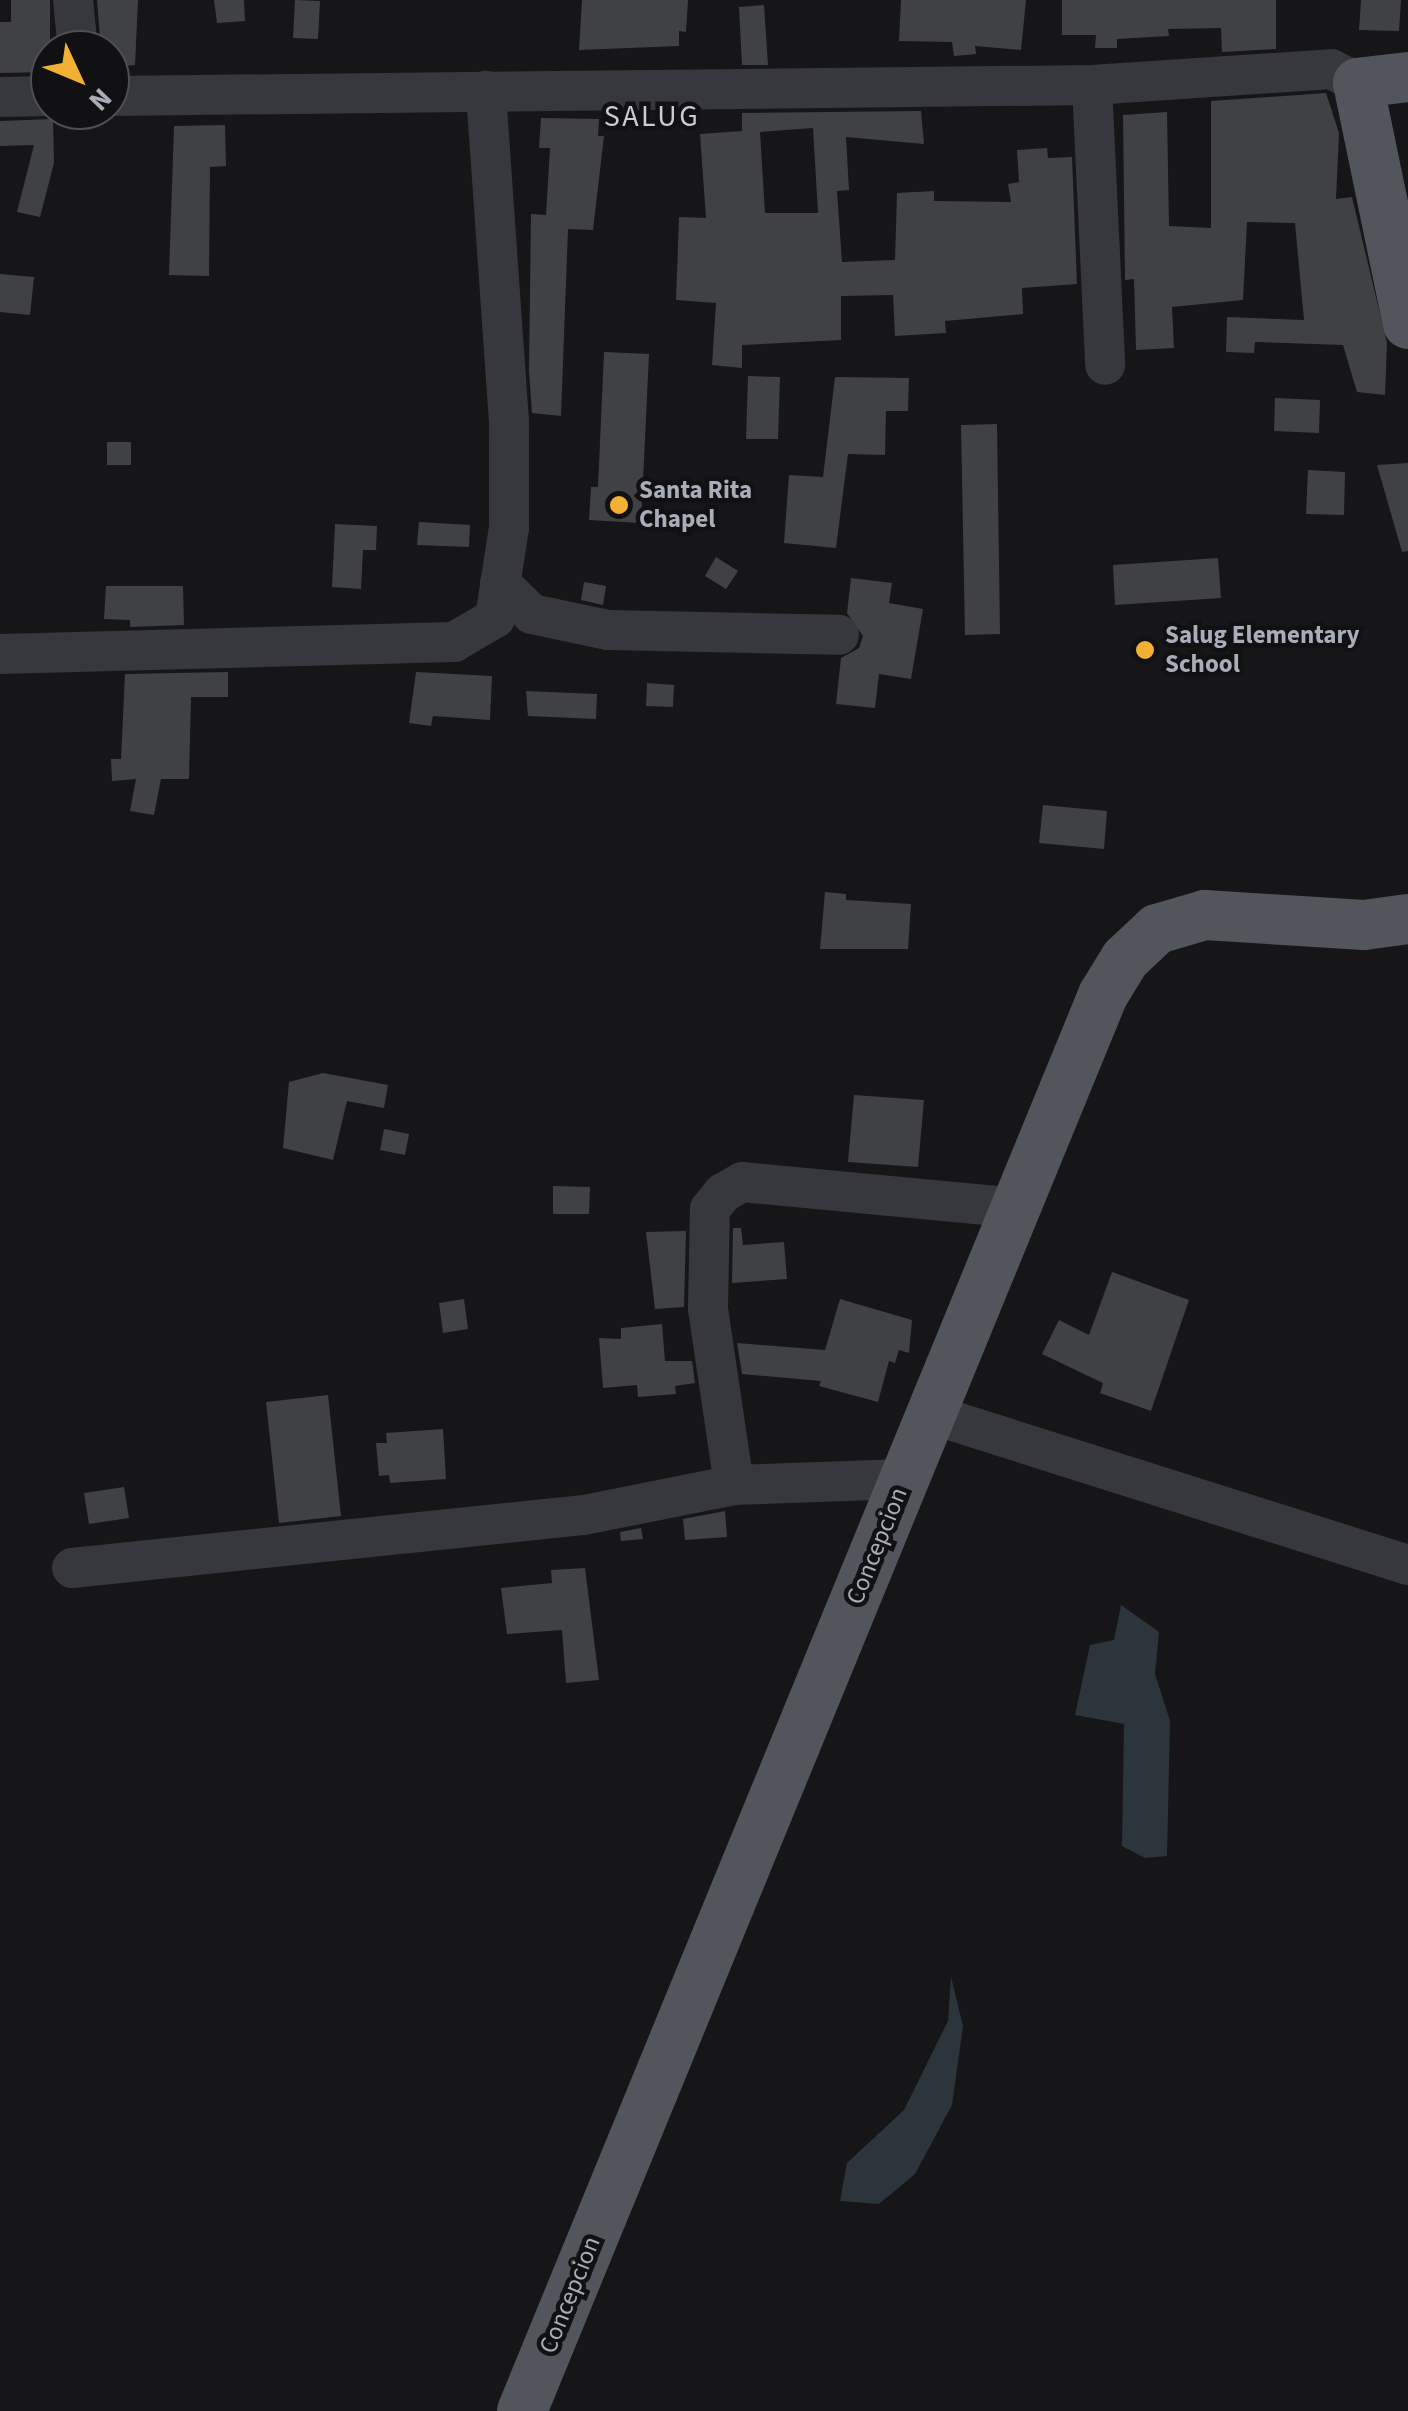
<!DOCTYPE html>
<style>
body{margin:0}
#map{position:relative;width:1408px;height:2411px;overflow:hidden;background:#161618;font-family:"Source Sans 3",sans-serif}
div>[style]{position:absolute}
.water>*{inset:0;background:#2c353c}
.building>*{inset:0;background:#404145}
.minor>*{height:40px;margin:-20px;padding:0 20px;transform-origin:20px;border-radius:20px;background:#37383d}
.major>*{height:50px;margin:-25px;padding:0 25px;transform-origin:25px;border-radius:25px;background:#53555c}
.dots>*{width:28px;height:28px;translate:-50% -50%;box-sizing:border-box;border:5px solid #111113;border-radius:50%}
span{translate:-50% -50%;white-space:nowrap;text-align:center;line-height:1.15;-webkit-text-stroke:9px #111113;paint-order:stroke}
.poi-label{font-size:25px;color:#a8adb8;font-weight:700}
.left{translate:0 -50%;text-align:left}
.street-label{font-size:25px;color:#a8adb8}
.quarter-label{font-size:30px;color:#c9ccd4;letter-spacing:2.5px}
.north{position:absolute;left:30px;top:30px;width:100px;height:100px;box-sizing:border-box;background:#111113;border:2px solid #4d4f55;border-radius:50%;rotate:134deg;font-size:28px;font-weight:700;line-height:40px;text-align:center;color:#a8adb8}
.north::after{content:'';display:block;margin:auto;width:35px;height:45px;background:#f2b134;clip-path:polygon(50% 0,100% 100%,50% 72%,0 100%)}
</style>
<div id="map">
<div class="water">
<i style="clip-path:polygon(1121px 1605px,1159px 1632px,1155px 1674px,1170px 1721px,1167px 1856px,1145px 1858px,1122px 1846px,1124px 1724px,1075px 1715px,1090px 1645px,1114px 1640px)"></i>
<i style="clip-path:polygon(951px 1977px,963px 2026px,952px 2105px,915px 2174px,879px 2204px,840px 2201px,847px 2163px,904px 2110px,948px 2021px)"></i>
</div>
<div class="building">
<i style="clip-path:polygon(11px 0,50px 0,50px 72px,0 73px,0 22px,11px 22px)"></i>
<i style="clip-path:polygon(97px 0,138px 0,135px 65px,110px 67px,110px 50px,101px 50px)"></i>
<i style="clip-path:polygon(214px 0,244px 0,245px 21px,217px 23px)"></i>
<i style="clip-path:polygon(295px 0,320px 1px,318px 39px,293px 38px)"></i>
<i style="clip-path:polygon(582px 0,688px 0,686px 32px,679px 31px,679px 46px,579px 50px)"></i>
<i style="clip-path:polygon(901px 0,1026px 0,1021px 50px,975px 46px,976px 54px,954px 56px,952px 42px,899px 41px)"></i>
<i style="clip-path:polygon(1062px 0,1276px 0,1276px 49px,1222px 52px,1221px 28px,1168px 29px,1169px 36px,1117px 39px,1117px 48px,1095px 48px,1096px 35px,1062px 35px)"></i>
<i style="clip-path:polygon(1361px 0,1401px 0,1399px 31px,1359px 30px)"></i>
<i style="clip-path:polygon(764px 5px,768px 65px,742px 65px,739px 7px)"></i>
<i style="clip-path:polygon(1326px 93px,1339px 133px,1336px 199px,1352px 197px,1387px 343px,1385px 395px,1357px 392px,1343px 345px,1255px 342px,1254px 353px,1226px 352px,1227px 317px,1304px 320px,1295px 223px,1247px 222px,1243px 300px,1172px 307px,1174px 348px,1136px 350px,1134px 279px,1125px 280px,1123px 115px,1167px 112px,1169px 226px,1211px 228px,1211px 101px)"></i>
<i style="clip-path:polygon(evenodd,921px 111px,924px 144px,846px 137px,849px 190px,837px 191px,842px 262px,895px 260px,897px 193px,934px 191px,934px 201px,1011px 202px,1008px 184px,1019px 182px,1017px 150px,1047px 148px,1048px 158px,1072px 157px,1077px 284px,1022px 288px,1023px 314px,945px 321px,946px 333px,895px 336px,893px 295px,841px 296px,841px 340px,742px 345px,742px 368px,712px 365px,716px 303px,676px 300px,679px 217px,706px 218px,700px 134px,742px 131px,742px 113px,921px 111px,813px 128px,818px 213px,765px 213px,760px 132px,813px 128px)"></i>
<i style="clip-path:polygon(541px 118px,599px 119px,598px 136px,604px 136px,593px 230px,568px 229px,561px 416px,532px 413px,529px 371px,531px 214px,546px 215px,550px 148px,539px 148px)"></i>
<i style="clip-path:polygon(53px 119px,54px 163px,40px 217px,17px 212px,34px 145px,0 146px,0 121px)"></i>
<i style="clip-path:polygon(225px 125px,226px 166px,210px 167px,209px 276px,169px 275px,174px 126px)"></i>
<i style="clip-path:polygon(0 274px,34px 277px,30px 315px,0 312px)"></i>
<i style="clip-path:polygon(604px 352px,649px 354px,641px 523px,589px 520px,591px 487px,598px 487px)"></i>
<i style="clip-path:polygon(748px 376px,780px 377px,778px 439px,746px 439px)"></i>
<i style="clip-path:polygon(835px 377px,909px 378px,908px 411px,886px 411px,885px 455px,848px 454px,836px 548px,784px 543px,789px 475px,823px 477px)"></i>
<i style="clip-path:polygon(1275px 398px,1320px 400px,1319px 433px,1274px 431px)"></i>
<i style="clip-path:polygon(997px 424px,1000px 634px,965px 635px,961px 425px)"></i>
<i style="clip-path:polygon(107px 442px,131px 442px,131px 465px,107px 465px)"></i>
<i style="clip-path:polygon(1408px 463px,1408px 551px,1402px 552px,1377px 465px)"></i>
<i style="clip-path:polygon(1308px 470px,1345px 472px,1344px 515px,1306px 514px)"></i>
<i style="clip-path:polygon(419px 522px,470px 525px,469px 547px,417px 545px)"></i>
<i style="clip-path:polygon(335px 524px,377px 526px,376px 550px,363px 550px,361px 589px,332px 587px)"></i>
<i style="clip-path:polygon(716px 557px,738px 571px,726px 589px,705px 576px)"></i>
<i style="clip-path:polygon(1218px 558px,1221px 598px,1115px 605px,1113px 565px)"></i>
<i style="clip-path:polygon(851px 578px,892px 583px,889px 603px,923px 609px,911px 679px,879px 674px,875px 708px,836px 704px,841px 658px,859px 648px,863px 636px,847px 613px)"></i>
<i style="clip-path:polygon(584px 582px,606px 586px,603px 605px,581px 600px)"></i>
<i style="clip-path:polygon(106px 586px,183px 586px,184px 625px,130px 627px,130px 620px,104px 619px)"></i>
<i style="clip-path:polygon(228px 672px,228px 697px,191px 697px,189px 779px,161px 779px,154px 815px,130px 811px,136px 779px,112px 781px,111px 759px,121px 759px,125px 674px)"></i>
<i style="clip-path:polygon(416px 672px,492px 676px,490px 720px,433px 716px,431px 726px,409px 723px)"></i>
<i style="clip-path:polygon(647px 683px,674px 685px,673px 707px,646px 706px)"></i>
<i style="clip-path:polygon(526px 691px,597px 694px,596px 719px,528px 716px)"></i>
<i style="clip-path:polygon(1043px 805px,1107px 811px,1104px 849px,1039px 843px)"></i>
<i style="clip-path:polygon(825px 892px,846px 894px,846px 900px,911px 904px,908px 949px,820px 949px)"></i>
<i style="clip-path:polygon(323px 1073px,388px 1085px,384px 1108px,347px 1101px,333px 1160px,283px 1148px,289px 1082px)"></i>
<i style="clip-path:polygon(854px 1095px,924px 1100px,918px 1167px,848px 1162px)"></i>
<i style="clip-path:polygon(384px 1129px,409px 1134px,405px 1155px,380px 1150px)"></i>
<i style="clip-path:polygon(553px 1186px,590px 1187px,589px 1214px,553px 1214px)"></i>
<i style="clip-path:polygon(733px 1228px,741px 1228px,743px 1245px,784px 1242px,787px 1279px,732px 1283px)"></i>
<i style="clip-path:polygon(686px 1231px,684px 1307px,655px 1309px,646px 1232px)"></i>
<i style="clip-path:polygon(1112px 1272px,1189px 1300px,1151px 1411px,1100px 1393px,1103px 1383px,1042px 1354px,1059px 1320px,1089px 1335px)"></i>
<i style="clip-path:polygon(464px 1299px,468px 1329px,443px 1333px,439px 1303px)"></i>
<i style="clip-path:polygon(840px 1299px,912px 1320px,909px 1353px,899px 1350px,895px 1363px,889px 1361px,878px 1402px,819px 1386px,821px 1381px,742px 1374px,737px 1343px,825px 1350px)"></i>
<i style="clip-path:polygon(662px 1324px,665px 1361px,692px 1361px,695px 1383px,675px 1386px,676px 1394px,638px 1397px,637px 1385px,603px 1388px,599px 1338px,621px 1339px,621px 1328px)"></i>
<i style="clip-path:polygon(328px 1395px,341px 1516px,279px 1523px,266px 1402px)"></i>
<i style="clip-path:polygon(443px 1429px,446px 1479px,390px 1483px,389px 1475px,379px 1476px,376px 1443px,387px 1443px,386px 1433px)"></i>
<i style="clip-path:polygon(124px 1487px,129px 1518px,89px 1524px,84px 1493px)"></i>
<i style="clip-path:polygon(725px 1511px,727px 1537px,685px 1540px,683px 1519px)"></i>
<i style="clip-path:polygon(641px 1528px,643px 1539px,621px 1541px,620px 1532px)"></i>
<i style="clip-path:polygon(585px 1568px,599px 1680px,566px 1683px,562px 1630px,507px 1634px,501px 1588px,552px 1583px,551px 1570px)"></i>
</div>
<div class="minor">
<i style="left:73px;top:0;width:50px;rotate:84.3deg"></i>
<i style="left:1092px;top:85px;width:280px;rotate:87.3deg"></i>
<i style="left:110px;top:96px;width:982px;rotate:-0.64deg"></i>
<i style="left:1092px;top:85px;width:240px;rotate:-3.8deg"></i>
<i style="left:1331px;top:69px;width:30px;rotate:27deg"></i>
<i style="left:0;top:97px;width:50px;rotate:-1.1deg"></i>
<i style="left:500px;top:583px;width:45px;rotate:44.1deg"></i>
<i style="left:532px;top:614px;width:78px;rotate:11.9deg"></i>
<i style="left:608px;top:630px;width:231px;rotate:1.2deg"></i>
<i style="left:0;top:654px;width:454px;rotate:-1.5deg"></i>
<i style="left:454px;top:642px;width:48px;rotate:-30.3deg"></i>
<i style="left:495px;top:618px;width:91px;rotate:-81.2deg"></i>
<i style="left:509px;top:528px;width:106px;rotate:-90deg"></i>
<i style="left:509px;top:422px;width:332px;rotate:-94deg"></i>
<i style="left:931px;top:1414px;width:500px;rotate:17.57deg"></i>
<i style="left:734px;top:1485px;width:178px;rotate:-98.4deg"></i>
<i style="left:708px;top:1309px;width:100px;rotate:-88.9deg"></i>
<i style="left:710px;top:1209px;width:21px;rotate:-51deg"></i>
<i style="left:723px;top:1193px;width:22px;rotate:-30deg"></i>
<i style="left:742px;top:1182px;width:274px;rotate:5.4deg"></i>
<i style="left:72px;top:1568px;width:515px;rotate:-5.91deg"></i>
<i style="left:584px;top:1515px;width:153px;rotate:-11.3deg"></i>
<i style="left:734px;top:1485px;width:170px;rotate:-2deg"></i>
</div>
<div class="major">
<i style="left:1408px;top:77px;width:50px;rotate:173.2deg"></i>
<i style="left:1358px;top:83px;width:246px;rotate:78.3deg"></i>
<i style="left:522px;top:2411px;width:1531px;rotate:-67.69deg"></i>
<i style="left:1103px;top:995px;width:42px;rotate:-58.6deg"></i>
<i style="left:1125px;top:959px;width:44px;rotate:-43.2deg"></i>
<i style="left:1157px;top:929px;width:50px;rotate:-16.3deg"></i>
<i style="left:1205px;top:915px;width:159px;rotate:3.6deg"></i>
<i style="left:1364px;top:925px;width:44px;rotate:-7.8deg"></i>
</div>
<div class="dots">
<i style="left:619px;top:505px;background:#f2b134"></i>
<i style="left:1145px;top:650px;background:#f2b134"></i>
</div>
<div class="poi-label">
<span class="left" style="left:639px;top:505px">Santa Rita<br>Chapel</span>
<span class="left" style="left:1165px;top:650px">Salug Elementary<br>School</span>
</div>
<div class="street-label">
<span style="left:877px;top:1546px;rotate:-68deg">Concepcion</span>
<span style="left:570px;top:2295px;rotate:-68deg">Concepcion</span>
</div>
<div class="quarter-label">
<span style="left:652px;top:117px">SALUG</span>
</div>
<div class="north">N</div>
</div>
